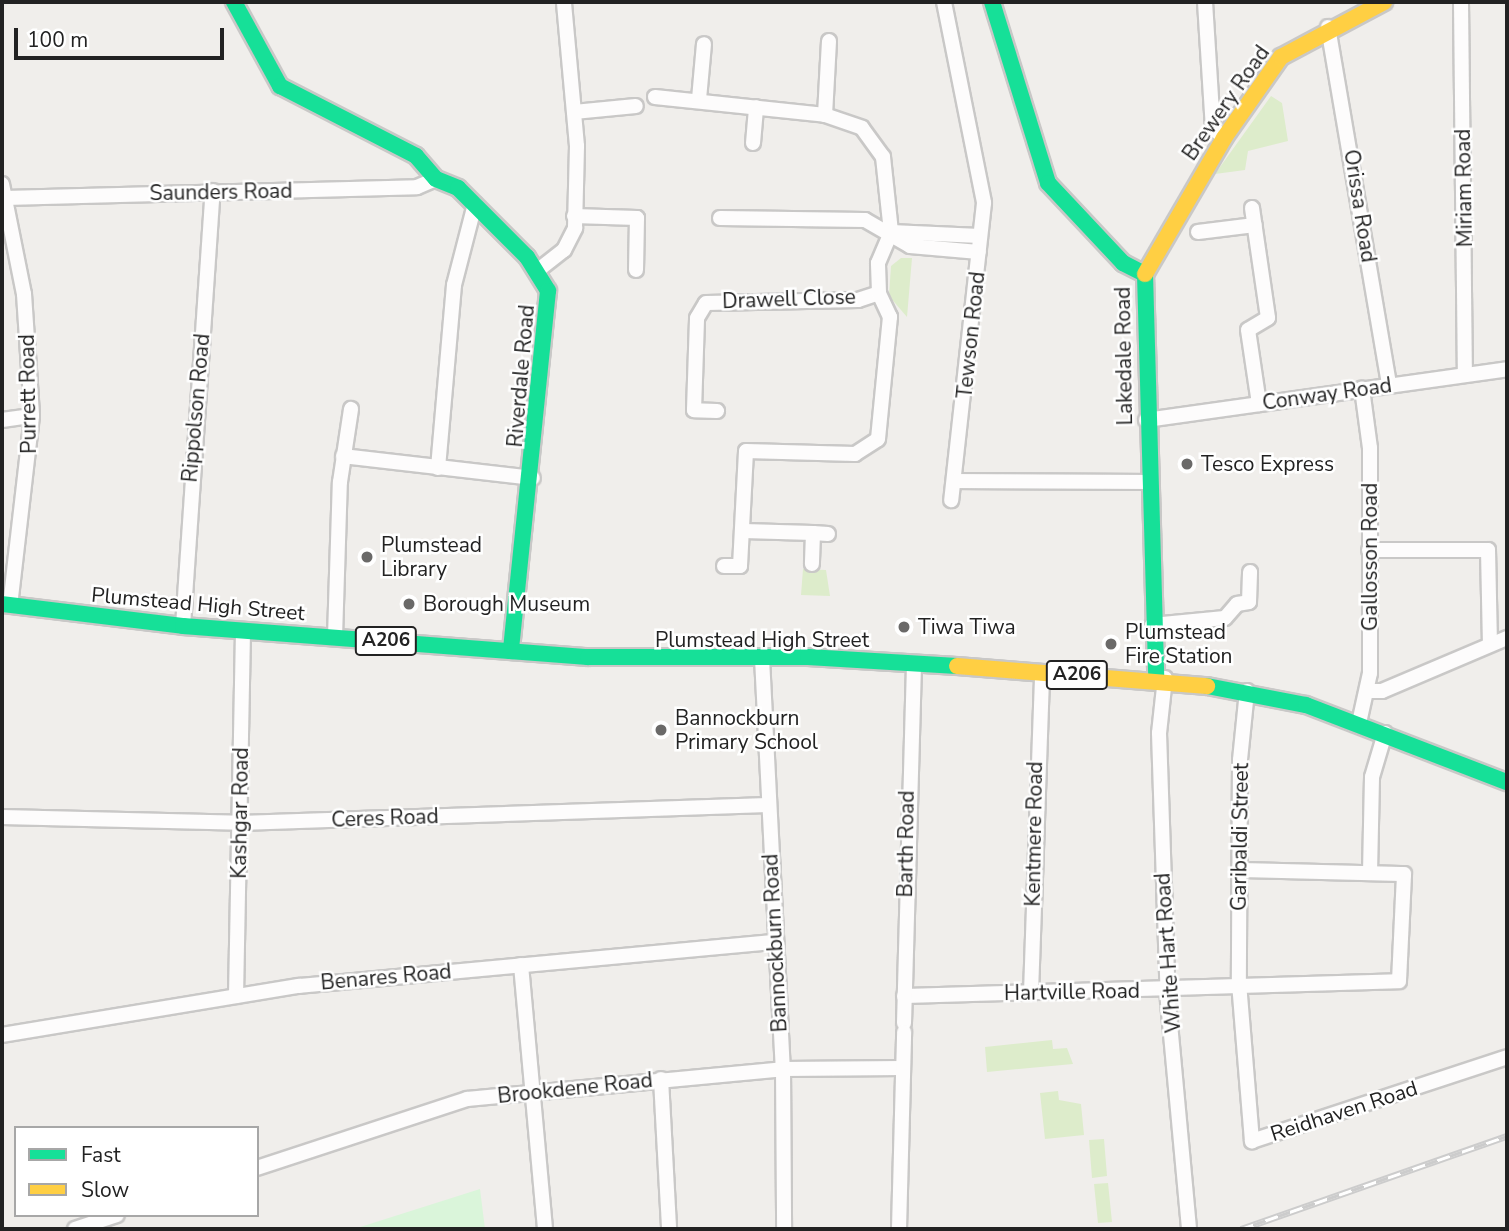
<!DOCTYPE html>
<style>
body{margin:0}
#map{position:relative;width:1509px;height:1231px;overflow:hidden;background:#f0eeeb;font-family:"Nunito Sans",sans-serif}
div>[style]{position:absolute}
.grass>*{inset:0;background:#ddeccb}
.park>*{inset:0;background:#daf5da}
.roads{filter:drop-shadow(2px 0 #c9c8c7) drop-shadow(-2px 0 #c9c8c7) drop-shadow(0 2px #c9c8c7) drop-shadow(0 -2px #c9c8c7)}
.street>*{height:14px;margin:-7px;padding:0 7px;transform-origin:7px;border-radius:7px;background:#fdfcfc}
.fast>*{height:16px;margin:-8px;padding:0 8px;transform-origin:8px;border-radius:8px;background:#16e098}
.slow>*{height:16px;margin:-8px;padding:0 8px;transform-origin:8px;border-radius:8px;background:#ffcf43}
.rail>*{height:7px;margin-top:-3.5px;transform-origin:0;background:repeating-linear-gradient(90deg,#fff 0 13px,#ccc 0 26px);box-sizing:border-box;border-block:2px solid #ccc}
.dots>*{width:19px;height:19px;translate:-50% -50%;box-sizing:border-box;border:4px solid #fff;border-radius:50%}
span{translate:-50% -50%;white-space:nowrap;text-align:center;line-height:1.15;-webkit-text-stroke:5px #fff;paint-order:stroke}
.shield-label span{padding:2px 5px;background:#fff;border:2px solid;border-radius:5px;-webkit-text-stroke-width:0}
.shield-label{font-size:19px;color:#222;font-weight:700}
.street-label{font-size:21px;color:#222}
.poi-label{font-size:21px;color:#222}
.left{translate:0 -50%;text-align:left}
.frame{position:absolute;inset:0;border:4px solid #222;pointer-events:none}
.legend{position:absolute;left:14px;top:1126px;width:245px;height:91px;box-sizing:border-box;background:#fff;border:2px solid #a7a7a7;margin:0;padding:9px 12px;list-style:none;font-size:21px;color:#222}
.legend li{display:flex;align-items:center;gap:14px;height:35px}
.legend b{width:35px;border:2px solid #a7a7a7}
.scale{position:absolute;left:14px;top:28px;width:210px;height:32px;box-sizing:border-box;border:4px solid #222;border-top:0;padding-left:9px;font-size:21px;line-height:24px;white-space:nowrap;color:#222;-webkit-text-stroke:5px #fff;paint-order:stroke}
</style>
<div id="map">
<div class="grass">
<i style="clip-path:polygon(1271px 96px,1282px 103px,1288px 141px,1248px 151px,1245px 170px,1215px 174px)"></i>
<i style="clip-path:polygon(901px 258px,912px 258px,907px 317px,889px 296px,891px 266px)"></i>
<i style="clip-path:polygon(803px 569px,826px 570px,830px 596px,801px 595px)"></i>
<i style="clip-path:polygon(1052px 1040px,1053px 1049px,1067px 1048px,1073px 1064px,987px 1072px,985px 1047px)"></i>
<i style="clip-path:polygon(1058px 1091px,1059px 1100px,1081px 1104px,1084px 1135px,1045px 1139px,1040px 1093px)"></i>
<i style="clip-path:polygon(1104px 1139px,1107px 1176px,1092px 1178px,1089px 1140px)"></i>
<i style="clip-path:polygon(1108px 1183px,1112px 1222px,1098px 1223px,1094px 1184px)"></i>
</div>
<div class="park">
<i style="clip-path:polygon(480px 1189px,485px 1229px,354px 1229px)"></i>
</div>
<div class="roads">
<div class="street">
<i style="left:944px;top:2px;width:205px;rotate:78.7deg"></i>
<i style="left:984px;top:203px;width:299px;rotate:96.3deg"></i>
<i style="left:1205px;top:2px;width:126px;rotate:86.4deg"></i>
<i style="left:1213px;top:128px;width:15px;rotate:42deg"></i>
<i style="left:1461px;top:2px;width:373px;rotate:89.4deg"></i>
<i style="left:1328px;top:27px;width:363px;rotate:80.3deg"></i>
<i style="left:655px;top:97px;width:171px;rotate:6deg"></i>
<i style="left:825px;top:115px;width:39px;rotate:19deg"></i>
<i style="left:862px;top:128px;width:36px;rotate:54deg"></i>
<i style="left:883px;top:157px;width:75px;rotate:83.9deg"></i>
<i style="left:699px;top:99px;width:55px;rotate:-84.8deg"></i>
<i style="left:574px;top:112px;width:62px;rotate:-5.5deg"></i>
<i style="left:825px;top:115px;width:74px;rotate:-86.9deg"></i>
<i style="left:753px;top:143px;width:36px;rotate:-85deg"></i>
<i style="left:2px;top:184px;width:112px;rotate:78.7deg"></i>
<i style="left:24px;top:294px;width:122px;rotate:86.2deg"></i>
<i style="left:32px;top:416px;width:190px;rotate:96.6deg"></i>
<i style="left:5px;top:198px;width:412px;rotate:-1.5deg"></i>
<i style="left:417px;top:187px;width:21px;rotate:-23deg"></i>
<i style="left:1252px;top:208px;width:111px;rotate:81.7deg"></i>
<i style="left:1268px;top:318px;width:23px;rotate:149deg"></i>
<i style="left:1248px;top:330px;width:75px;rotate:81.5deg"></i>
<i style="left:574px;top:216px;width:63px;rotate:1.8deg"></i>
<i style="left:637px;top:218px;width:52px;rotate:91.1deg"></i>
<i style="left:720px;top:218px;width:145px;rotate:0.8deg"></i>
<i style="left:865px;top:220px;width:52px;rotate:30deg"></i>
<i style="left:910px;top:246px;width:69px;rotate:5deg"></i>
<i style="left:891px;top:232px;width:89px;rotate:2.6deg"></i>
<i style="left:1198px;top:232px;width:57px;rotate:-7deg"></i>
<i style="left:537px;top:271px;width:34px;rotate:-38deg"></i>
<i style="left:564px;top:250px;width:25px;rotate:-63deg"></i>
<i style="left:575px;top:228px;width:82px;rotate:-88.6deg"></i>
<i style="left:577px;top:146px;width:145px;rotate:-95.2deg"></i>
<i style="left:717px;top:411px;width:23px;rotate:-178deg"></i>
<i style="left:694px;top:410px;width:92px;rotate:-88.1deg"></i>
<i style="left:697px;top:318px;width:17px;rotate:-59deg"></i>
<i style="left:706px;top:303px;width:152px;rotate:-1.1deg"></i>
<i style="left:858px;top:300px;width:22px;rotate:-18deg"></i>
<i style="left:2px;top:420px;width:30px;rotate:-8deg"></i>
<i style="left:1146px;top:420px;width:365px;rotate:-8deg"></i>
<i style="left:343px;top:456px;width:191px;rotate:6.6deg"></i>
<i style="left:438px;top:468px;width:184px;rotate:-85deg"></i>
<i style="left:454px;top:285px;width:84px;rotate:-75.5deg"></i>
<i style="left:956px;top:481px;width:191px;rotate:0.3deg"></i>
<i style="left:744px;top:531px;width:69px;rotate:1.7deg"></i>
<i style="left:813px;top:533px;width:31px;rotate:92deg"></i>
<i style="left:813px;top:533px;width:15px;rotate:4deg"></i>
<i style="left:1369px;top:550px;width:119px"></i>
<i style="left:1488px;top:550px;width:94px;rotate:88.8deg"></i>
<i style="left:724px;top:566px;width:16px"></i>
<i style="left:740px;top:566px;width:115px;rotate:-87deg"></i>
<i style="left:746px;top:451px;width:109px;rotate:1.6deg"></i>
<i style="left:855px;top:454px;width:27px;rotate:-33deg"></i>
<i style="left:878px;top:439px;width:123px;rotate:-84.4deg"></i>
<i style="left:890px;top:317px;width:26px;rotate:-115deg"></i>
<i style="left:879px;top:293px;width:30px;rotate:-92deg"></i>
<i style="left:878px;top:263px;width:34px;rotate:-67deg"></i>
<i style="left:1152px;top:625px;width:73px;rotate:-5.5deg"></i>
<i style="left:1225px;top:618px;width:18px;rotate:-49deg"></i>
<i style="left:1237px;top:604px;width:12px;rotate:-9deg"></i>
<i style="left:1249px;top:602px;width:30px;rotate:-88deg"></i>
<i style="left:183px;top:626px;width:436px;rotate:-86.1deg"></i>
<i style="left:335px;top:637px;width:155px;rotate:-88.2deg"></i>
<i style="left:340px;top:482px;width:74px;rotate:-81.4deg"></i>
<i style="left:762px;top:658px;width:412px;rotate:87.1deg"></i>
<i style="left:783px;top:1069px;width:160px;rotate:89.6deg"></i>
<i style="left:1165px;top:678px;width:55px;rotate:96.2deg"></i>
<i style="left:1159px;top:733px;width:269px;rotate:88.1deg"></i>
<i style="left:1168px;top:1002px;width:228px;rotate:84.7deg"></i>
<i style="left:1247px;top:691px;width:69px;rotate:95.8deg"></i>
<i style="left:1240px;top:760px;width:223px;rotate:90.3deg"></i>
<i style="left:1239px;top:983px;width:159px;rotate:85.3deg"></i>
<i style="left:1252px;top:1141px;width:268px;rotate:-18.2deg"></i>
<i style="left:1369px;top:691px;width:13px"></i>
<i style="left:1382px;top:691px;width:136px;rotate:-23deg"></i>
<i style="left:1359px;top:723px;width:51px;rotate:-77.6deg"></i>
<i style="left:1370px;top:673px;width:225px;rotate:-90deg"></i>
<i style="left:1370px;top:448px;width:60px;rotate:-97.7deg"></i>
<i style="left:2px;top:817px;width:238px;rotate:1.4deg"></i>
<i style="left:240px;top:823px;width:528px;rotate:-1.95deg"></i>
<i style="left:1370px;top:873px;width:96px;rotate:-88.8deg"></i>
<i style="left:1372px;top:777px;width:46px;rotate:-73.5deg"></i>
<i style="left:521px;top:965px;width:265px;rotate:84.8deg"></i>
<i style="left:1031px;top:993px;width:318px;rotate:-88deg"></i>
<i style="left:236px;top:996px;width:366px;rotate:-88.9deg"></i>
<i style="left:904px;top:996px;width:495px;rotate:-1.7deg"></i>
<i style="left:1399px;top:981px;width:107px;rotate:-87.3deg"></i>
<i style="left:1404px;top:874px;width:165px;rotate:-178.6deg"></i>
<i style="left:904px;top:1023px;width:358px;rotate:-88.4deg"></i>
<i style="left:2px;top:1035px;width:301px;rotate:-9.4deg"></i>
<i style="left:299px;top:986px;width:477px;rotate:-5.3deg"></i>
<i style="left:661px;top:1079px;width:150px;rotate:86.9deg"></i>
<i style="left:257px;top:1168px;width:221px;rotate:-18.2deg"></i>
<i style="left:467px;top:1099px;width:317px;rotate:-5.4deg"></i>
<i style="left:783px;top:1069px;width:120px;rotate:-0.5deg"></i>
<i style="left:75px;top:1229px;width:44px;rotate:-18.4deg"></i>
<i style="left:899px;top:1229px;width:197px;rotate:-88.5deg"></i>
</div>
<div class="fast">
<i style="left:234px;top:2px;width:96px;rotate:61.3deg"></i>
<i style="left:280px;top:86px;width:153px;rotate:27.2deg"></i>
<i style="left:416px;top:156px;width:30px;rotate:49deg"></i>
<i style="left:436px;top:179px;width:24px;rotate:22deg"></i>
<i style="left:458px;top:188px;width:98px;rotate:45deg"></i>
<i style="left:527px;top:257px;width:40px;rotate:58deg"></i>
<i style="left:548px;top:291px;width:362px;rotate:95.9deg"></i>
<i style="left:992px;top:2px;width:189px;rotate:72.8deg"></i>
<i style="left:1048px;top:183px;width:110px;rotate:46.8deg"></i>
<i style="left:1123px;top:263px;width:25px;rotate:27deg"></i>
<i style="left:1145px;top:274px;width:403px;rotate:88.4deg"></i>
<i style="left:2px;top:604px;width:182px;rotate:6.9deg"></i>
<i style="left:183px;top:626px;width:406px;rotate:4.4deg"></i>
<i style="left:588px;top:657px;width:220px"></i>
<i style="left:808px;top:657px;width:149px;rotate:3.5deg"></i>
<i style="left:1207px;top:686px;width:101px;rotate:10.9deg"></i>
<i style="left:1306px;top:705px;width:215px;rotate:21deg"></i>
</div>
<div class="slow">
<i style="left:1145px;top:274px;width:157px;rotate:-59.8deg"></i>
<i style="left:1224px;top:138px;width:99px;rotate:-54.9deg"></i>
<i style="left:1281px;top:57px;width:117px;rotate:-28.1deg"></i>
<i style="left:957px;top:666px;width:251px;rotate:4.6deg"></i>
</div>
</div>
<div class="rail">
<i style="left:1241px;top:1229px;width:282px;rotate:-19.3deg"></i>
</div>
<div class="dots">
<i style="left:1187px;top:464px;background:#6a6968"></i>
<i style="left:367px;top:557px;background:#6a6968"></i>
<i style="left:409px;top:604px;background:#6a6968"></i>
<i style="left:904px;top:627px;background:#6a6968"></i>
<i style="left:1111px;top:644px;background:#6a6968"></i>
<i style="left:661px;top:730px;background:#6a6968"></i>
</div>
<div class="shield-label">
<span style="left:386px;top:641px">A206</span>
<span style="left:1077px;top:675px">A206</span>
</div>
<div class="street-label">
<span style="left:1226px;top:103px;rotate:-55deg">Brewery Road</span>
<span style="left:1464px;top:188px;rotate:-91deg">Miriam Road</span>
<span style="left:221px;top:192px;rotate:-1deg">Saunders Road</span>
<span style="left:1360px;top:206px;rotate:81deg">Orissa Road</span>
<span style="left:789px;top:299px;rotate:-2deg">Drawell Close</span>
<span style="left:971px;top:335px;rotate:-84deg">Tewson Road</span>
<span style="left:1124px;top:356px;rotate:-91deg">Lakedale Road</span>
<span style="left:521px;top:376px;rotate:-85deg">Riverdale Road</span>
<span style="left:28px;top:394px;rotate:-91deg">Purrett Road</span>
<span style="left:1327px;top:394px;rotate:-8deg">Conway Road</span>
<span style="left:196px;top:408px;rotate:-85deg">Rippolson Road</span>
<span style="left:1370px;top:557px;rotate:-90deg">Gallosson Road</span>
<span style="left:198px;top:604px;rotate:5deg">Plumstead High Street</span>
<span style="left:762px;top:640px">Plumstead High Street</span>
<span style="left:240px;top:813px;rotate:-89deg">Kashgar Road</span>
<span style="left:385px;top:818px;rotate:-2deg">Ceres Road</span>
<span style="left:1034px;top:834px;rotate:-89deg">Kentmere Road</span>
<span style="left:1240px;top:837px;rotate:-89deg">Garibaldi Street</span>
<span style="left:906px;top:844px;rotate:-89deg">Barth Road</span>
<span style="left:775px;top:943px;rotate:-93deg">Bannockburn Road</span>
<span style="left:1168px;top:953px;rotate:-94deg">White Hart Road</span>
<span style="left:386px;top:977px;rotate:-5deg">Benares Road</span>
<span style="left:1072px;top:992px;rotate:-1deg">Hartville Road</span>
<span style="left:575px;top:1088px;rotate:-6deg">Brookdene Road</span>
<span style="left:1344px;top:1111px;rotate:-18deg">Reidhaven Road</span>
</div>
<div class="poi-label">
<span class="left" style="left:1201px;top:464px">Tesco Express</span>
<span class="left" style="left:381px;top:557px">Plumstead<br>Library</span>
<span class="left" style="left:423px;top:604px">Borough Museum</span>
<span class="left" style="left:918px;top:627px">Tiwa Tiwa</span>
<span class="left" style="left:1125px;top:644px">Plumstead<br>Fire Station</span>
<span class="left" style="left:675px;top:730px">Bannockburn<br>Primary School</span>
</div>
<div class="frame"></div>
<ul class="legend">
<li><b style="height:9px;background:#16e098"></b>Fast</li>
<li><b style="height:9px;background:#ffcf43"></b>Slow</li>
</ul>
<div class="scale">100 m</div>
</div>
